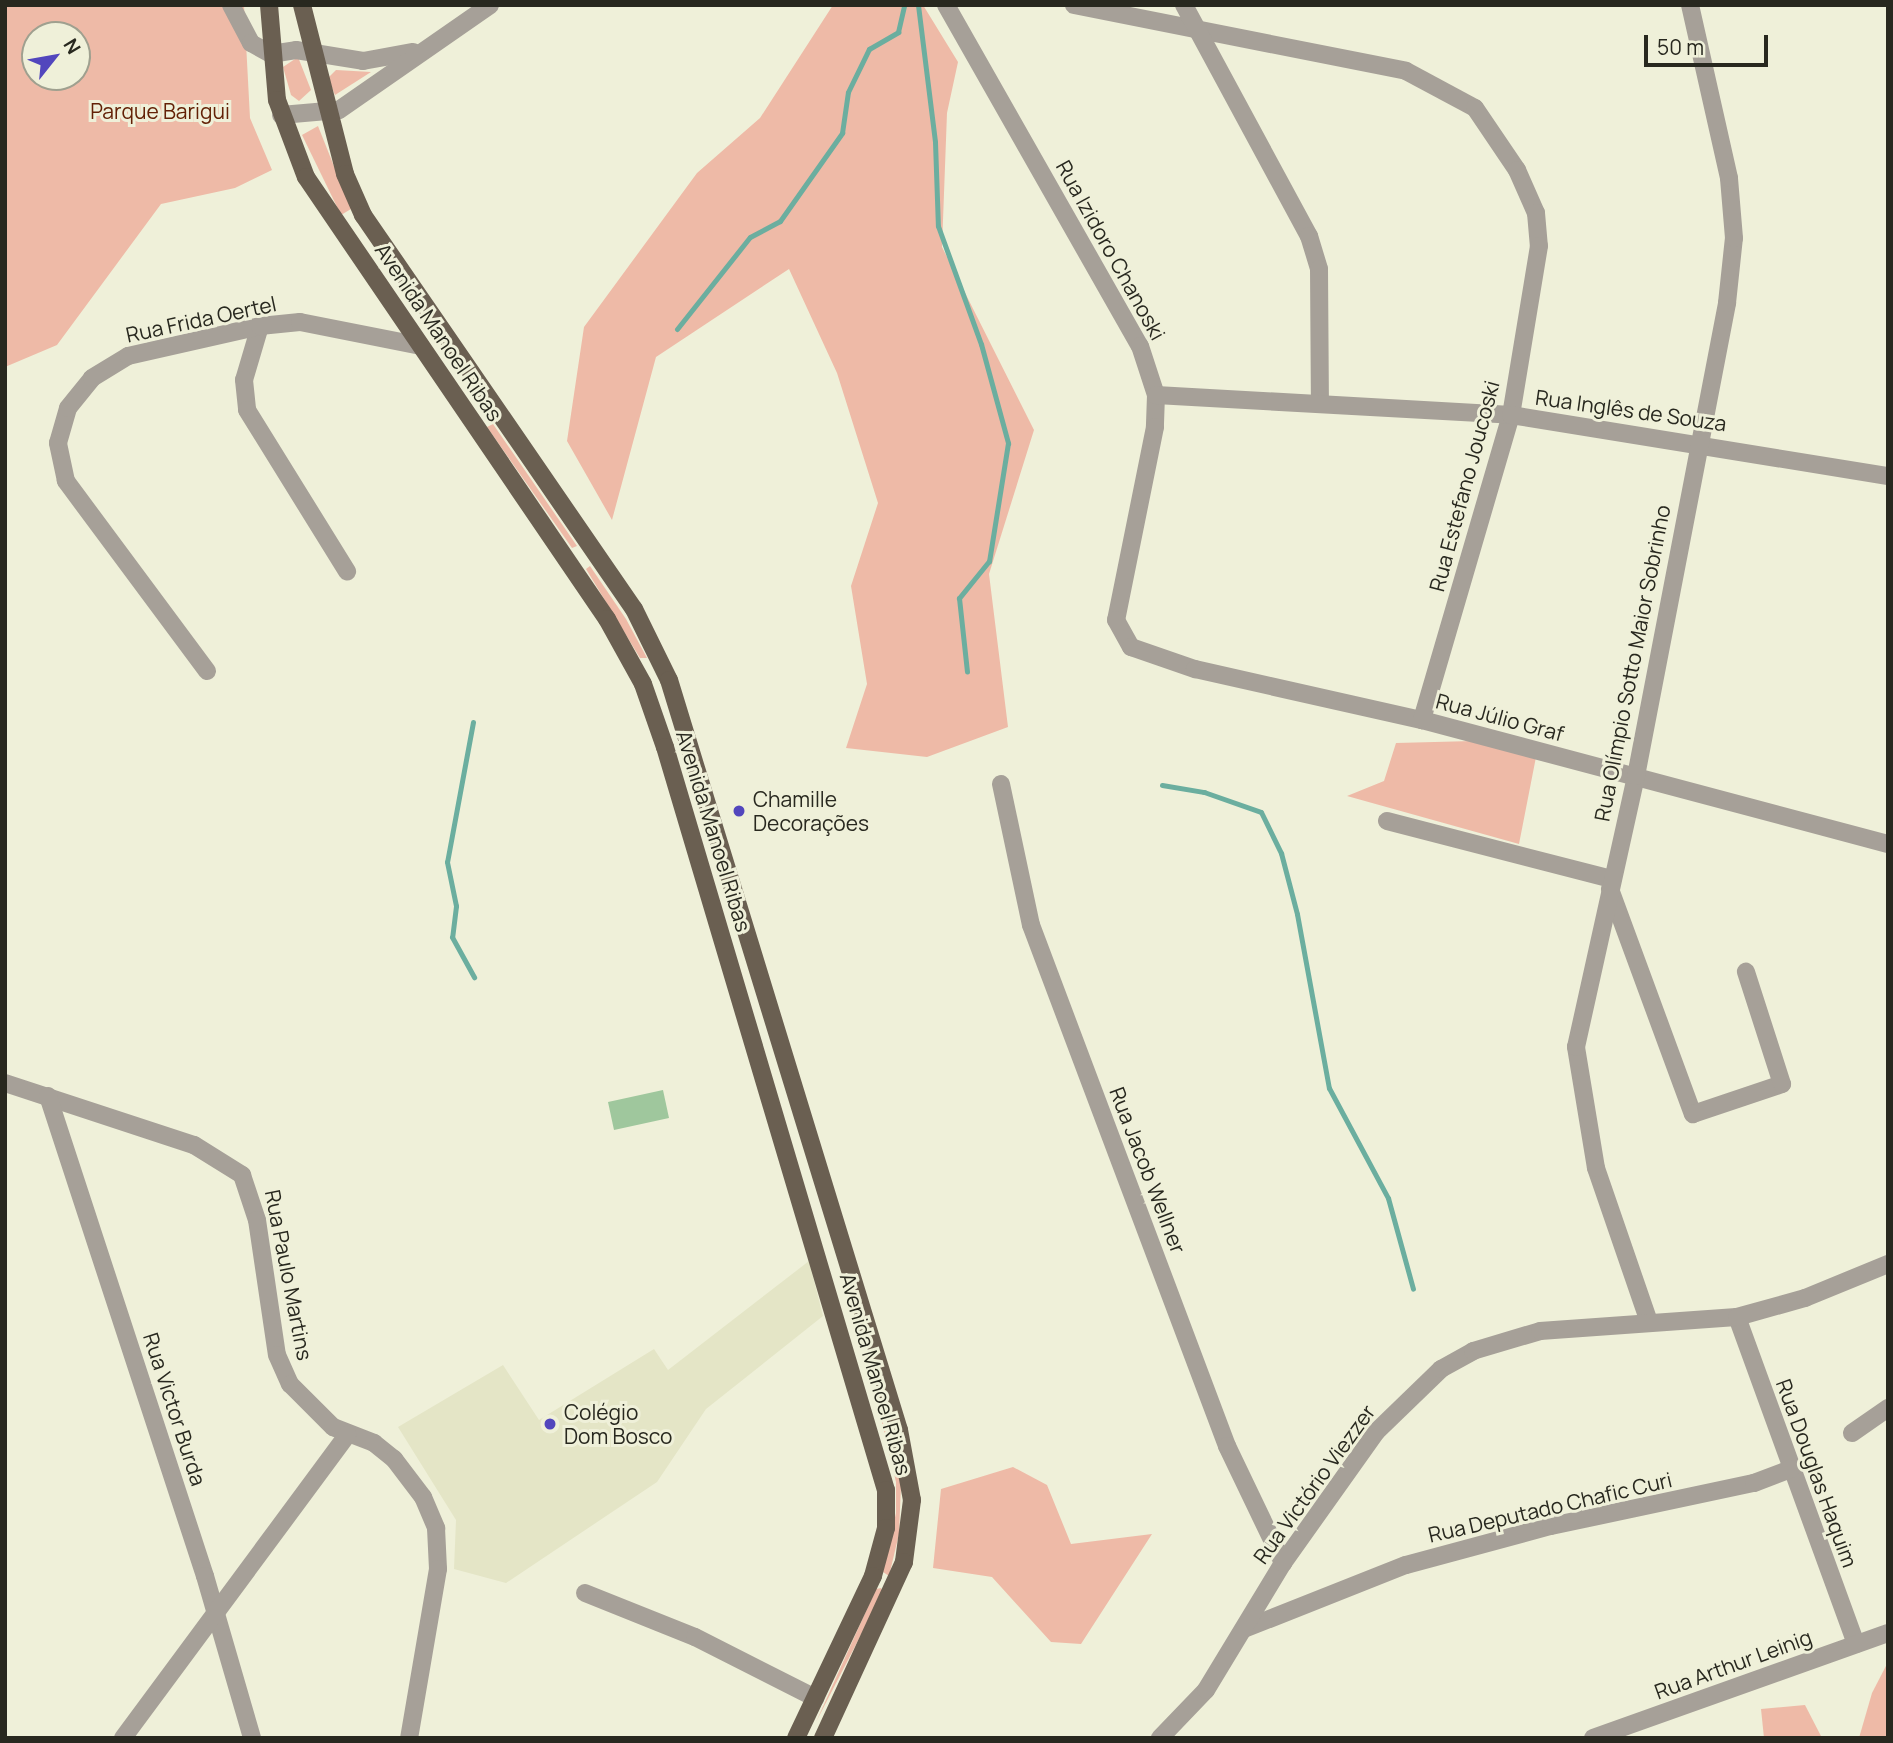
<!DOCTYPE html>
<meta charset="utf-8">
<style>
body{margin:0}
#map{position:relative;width:1893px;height:1743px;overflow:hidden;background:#eff0d9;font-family:Manrope,sans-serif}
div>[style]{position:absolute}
.built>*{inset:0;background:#e4e5c6}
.green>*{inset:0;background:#eebaa7}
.stream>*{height:5px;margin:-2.5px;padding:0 2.5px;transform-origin:2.5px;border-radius:2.5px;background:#6bae9f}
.building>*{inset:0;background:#9fc79d}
.minor>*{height:18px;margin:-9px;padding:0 9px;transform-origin:9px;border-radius:9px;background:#a6a098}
.major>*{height:18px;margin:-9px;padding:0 9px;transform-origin:9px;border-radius:9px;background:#6a5f51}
.dots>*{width:19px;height:19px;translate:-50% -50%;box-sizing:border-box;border:4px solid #eff0d9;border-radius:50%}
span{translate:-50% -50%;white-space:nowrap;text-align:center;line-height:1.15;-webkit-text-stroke:6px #eff0d9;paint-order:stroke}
.park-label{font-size:21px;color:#632106}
.street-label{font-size:21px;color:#28281f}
.poi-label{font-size:21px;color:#28281f}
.left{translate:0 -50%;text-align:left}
.frame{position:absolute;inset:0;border:7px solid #28281f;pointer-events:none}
.north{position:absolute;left:21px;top:21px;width:70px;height:70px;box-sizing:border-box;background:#eff0d9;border:2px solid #9fa08f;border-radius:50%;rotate:59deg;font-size:19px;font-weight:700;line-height:28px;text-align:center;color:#28281f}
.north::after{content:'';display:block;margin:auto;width:24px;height:32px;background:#5246bd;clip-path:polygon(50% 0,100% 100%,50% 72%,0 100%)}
.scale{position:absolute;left:1644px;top:35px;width:124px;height:32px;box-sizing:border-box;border:4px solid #28281f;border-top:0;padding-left:9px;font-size:21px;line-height:24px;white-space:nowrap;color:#28281f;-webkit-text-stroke:5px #eff0d9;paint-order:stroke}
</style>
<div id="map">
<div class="built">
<i style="clip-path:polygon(809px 1261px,823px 1316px,706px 1409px,657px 1482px,506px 1583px,454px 1569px,456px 1520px,398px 1427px,503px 1365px,539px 1420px,654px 1349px,668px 1370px)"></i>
</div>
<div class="green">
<i style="clip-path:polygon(evenodd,5px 5px,244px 5px,250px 118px,272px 170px,235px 188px,161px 204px,57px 345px,5px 367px,5px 5px,35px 35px,77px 35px,77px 77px,35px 77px,35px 35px)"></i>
<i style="clip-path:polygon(833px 5px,923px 5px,958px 62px,947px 113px,942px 247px,1034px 430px,989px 574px,1008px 727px,927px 757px,846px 748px,867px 684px,851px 586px,878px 503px,837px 373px,789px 269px,656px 357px,612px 520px,567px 441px,584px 327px,697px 173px,760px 118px)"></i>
<i style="clip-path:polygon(298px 57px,311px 90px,299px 101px,291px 95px,283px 67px)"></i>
<i style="clip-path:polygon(336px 70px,371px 72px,335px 95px,328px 78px)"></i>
<i style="clip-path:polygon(318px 126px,351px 209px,341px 215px,302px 135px)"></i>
<i style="clip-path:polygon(493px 424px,577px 546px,572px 548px,487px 427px)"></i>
<i style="clip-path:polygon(590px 566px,626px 619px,647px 658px,640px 658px,586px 569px)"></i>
<i style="clip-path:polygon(1473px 741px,1536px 757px,1519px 844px,1347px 796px,1384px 781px,1396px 743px)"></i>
<i style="clip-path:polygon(877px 1402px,901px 1485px,899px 1534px,889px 1576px,883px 1572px,896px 1513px,896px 1482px)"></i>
<i style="clip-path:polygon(1013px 1467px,1047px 1485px,1071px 1544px,1152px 1534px,1081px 1644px,1051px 1642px,992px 1577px,933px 1568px,941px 1489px)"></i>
<i style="clip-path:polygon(881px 1588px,883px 1592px,816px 1722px,876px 1589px)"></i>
<i style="clip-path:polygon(1888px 1662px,1888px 1738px,1859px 1738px,1872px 1693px)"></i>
<i style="clip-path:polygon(1805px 1705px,1822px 1738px,1764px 1738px,1761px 1709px)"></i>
</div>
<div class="stream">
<i style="left:918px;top:5px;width:138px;rotate:82.9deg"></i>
<i style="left:935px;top:142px;width:84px;rotate:88deg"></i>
<i style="left:938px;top:226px;width:126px;rotate:70deg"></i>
<i style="left:981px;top:344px;width:103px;rotate:74.7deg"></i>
<i style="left:1008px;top:443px;width:120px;rotate:99.1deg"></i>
<i style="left:989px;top:561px;width:48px;rotate:129deg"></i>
<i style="left:959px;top:598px;width:74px;rotate:83.8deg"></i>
<i style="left:677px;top:329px;width:117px;rotate:-51.6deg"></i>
<i style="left:750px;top:237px;width:34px;rotate:-28deg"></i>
<i style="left:780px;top:221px;width:108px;rotate:-54.8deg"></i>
<i style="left:842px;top:133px;width:41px;rotate:-81.7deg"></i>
<i style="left:848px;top:92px;width:48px;rotate:-64deg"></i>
<i style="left:869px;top:49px;width:34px;rotate:-30deg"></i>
<i style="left:898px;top:32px;width:28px;rotate:-77deg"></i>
<i style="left:473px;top:722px;width:142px;rotate:100.5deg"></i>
<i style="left:447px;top:862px;width:45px;rotate:78.4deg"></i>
<i style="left:456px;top:906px;width:31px;rotate:97deg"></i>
<i style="left:452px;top:937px;width:46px;rotate:61.2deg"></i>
<i style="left:1162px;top:785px;width:43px;rotate:9.5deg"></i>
<i style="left:1204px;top:792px;width:60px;rotate:19.3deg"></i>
<i style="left:1261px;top:812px;width:46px;rotate:64deg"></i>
<i style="left:1281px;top:853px;width:63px;rotate:75.3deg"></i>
<i style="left:1297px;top:914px;width:177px;rotate:79.6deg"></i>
<i style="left:1329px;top:1088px;width:125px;rotate:61.8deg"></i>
<i style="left:1388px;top:1198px;width:94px;rotate:74.6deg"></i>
</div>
<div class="building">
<i style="clip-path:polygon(663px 1090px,669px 1118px,614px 1130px,608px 1102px)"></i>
</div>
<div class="minor">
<i style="left:231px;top:5px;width:43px;rotate:62.2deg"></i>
<i style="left:251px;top:43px;width:23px;rotate:29deg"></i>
<i style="left:271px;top:54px;width:25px;rotate:-9deg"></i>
<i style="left:296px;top:50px;width:68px;rotate:9.3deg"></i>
<i style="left:363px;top:61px;width:51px;rotate:-10.2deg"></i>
<i style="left:946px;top:5px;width:392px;rotate:60.4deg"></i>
<i style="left:1140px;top:346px;width:52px;rotate:71.9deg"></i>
<i style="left:1156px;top:395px;width:32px;rotate:92deg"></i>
<i style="left:1155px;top:427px;width:197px;rotate:101.4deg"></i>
<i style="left:1116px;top:620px;width:31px;rotate:61deg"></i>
<i style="left:1131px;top:647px;width:68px;rotate:19deg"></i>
<i style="left:1195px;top:669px;width:233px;rotate:12.7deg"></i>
<i style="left:1422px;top:720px;width:482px;rotate:14.9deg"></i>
<i style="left:1074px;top:5px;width:338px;rotate:11.2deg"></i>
<i style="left:1406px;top:71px;width:78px;rotate:28.2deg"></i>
<i style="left:1475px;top:108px;width:75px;rotate:55.9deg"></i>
<i style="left:1517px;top:170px;width:47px;rotate:66.2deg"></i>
<i style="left:1536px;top:213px;width:33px;rotate:85deg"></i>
<i style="left:1539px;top:246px;width:171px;rotate:99.4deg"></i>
<i style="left:1511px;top:415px;width:318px;rotate:106.3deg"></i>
<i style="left:1184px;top:5px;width:263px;rotate:61.6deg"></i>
<i style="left:1309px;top:236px;width:34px;rotate:73deg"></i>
<i style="left:1319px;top:269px;width:134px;rotate:89.6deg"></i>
<i style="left:281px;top:115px;width:58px;rotate:-4.9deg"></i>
<i style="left:339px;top:110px;width:184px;rotate:-34.8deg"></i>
<i style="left:260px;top:326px;width:56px;rotate:106.5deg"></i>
<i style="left:244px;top:380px;width:30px;rotate:84deg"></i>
<i style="left:247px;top:410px;width:190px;rotate:58.2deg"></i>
<i style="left:1156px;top:395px;width:356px;rotate:3.2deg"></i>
<i style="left:1511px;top:415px;width:382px;rotate:9.2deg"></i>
<i style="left:207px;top:671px;width:237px;rotate:-126.6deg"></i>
<i style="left:66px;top:481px;width:39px;rotate:-102deg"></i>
<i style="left:58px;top:443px;width:36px;rotate:-74deg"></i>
<i style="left:68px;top:408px;width:38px;rotate:-51deg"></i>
<i style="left:92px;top:378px;width:42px;rotate:-31.4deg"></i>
<i style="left:128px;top:356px;width:135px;rotate:-12.8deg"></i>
<i style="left:260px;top:326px;width:40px;rotate:-5.7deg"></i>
<i style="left:300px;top:322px;width:123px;rotate:11.2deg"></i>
<i style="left:1001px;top:784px;width:144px;rotate:78deg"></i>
<i style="left:1031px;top:925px;width:557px;rotate:69.38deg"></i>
<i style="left:1227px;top:1446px;width:130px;rotate:64.4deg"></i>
<i style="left:1387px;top:821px;width:232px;rotate:14.5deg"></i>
<i style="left:1610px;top:889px;width:240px;rotate:69.8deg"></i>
<i style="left:1693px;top:1114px;width:94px;rotate:-18.6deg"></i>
<i style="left:1782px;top:1084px;width:118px;rotate:-107.8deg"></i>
<i style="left:5px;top:1083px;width:199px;rotate:18.2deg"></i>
<i style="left:194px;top:1145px;width:57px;rotate:32deg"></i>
<i style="left:242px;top:1175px;width:47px;rotate:71.6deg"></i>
<i style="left:257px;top:1220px;width:136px;rotate:81.6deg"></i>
<i style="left:277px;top:1355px;width:32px;rotate:66deg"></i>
<i style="left:290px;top:1384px;width:61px;rotate:45deg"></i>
<i style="left:333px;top:1427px;width:44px;rotate:21.3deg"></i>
<i style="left:374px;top:1443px;width:26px;rotate:39deg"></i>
<i style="left:394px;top:1459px;width:48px;rotate:52.7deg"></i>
<i style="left:423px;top:1497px;width:34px;rotate:67deg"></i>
<i style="left:436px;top:1528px;width:41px;rotate:87.2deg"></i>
<i style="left:438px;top:1569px;width:171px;rotate:99.7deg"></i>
<i style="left:48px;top:1096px;width:505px;rotate:71.89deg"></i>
<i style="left:205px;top:1576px;width:169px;rotate:73.8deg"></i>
<i style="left:1737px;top:1317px;width:348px;rotate:70deg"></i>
<i style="left:1649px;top:1322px;width:163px;rotate:-109deg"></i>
<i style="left:1596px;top:1168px;width:123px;rotate:-99.4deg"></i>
<i style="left:1576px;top:1047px;width:278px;rotate:-77.5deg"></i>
<i style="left:1636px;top:776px;width:482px;rotate:-79.1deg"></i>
<i style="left:1727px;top:303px;width:65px;rotate:-83.9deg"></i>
<i style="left:1734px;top:238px;width:60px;rotate:-94.8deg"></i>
<i style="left:1729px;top:178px;width:177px;rotate:-102.7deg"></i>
<i style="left:1852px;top:1433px;width:44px;rotate:-34.8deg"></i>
<i style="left:585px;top:1593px;width:118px;rotate:21.8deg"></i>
<i style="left:695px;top:1637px;width:135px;rotate:26.9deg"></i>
<i style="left:1244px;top:1629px;width:174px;rotate:-21.6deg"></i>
<i style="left:1406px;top:1565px;width:150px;rotate:-15.1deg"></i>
<i style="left:1551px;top:1526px;width:208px;rotate:-12deg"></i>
<i style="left:1754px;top:1483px;width:39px;rotate:-21deg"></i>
<i style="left:123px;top:1738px;width:377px;rotate:-53.5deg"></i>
<i style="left:1160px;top:1738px;width:66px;rotate:-46.2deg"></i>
<i style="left:1206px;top:1690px;width:149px;rotate:-58.8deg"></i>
<i style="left:1283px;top:1563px;width:161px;rotate:-54.6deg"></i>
<i style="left:1376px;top:1432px;width:91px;rotate:-44.1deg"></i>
<i style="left:1441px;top:1369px;width:37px;rotate:-29deg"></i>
<i style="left:1473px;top:1351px;width:70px;rotate:-16.6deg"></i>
<i style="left:1540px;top:1331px;width:197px;rotate:-4.1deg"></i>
<i style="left:1737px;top:1317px;width:71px;rotate:-15.6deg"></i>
<i style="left:1805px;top:1298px;width:90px;rotate:-22.3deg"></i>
<i style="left:1593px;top:1738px;width:313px;rotate:-19.6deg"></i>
</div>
<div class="major">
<i style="left:269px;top:5px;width:95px;rotate:85.2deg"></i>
<i style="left:277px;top:100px;width:82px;rotate:69.4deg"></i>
<i style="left:306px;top:177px;width:535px;rotate:55.75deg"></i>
<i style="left:607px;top:619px;width:74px;rotate:61deg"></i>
<i style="left:643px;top:684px;width:67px;rotate:70.8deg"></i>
<i style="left:665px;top:747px;width:775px;rotate:73.44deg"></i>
<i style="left:886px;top:1490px;width:38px;rotate:90deg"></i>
<i style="left:886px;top:1528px;width:50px;rotate:105.2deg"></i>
<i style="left:873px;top:1576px;width:179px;rotate:115.4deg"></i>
<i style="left:302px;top:5px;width:174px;rotate:75.7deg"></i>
<i style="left:345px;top:174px;width:45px;rotate:66.3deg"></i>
<i style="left:363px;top:215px;width:478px;rotate:55.5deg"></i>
<i style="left:634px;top:609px;width:79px;rotate:63.8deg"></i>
<i style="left:669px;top:680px;width:784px;rotate:72.95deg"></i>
<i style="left:899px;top:1430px;width:71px;rotate:79.5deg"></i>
<i style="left:912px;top:1500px;width:63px;rotate:97.4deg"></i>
<i style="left:904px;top:1562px;width:194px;rotate:114.7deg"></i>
</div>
<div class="dots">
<i style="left:739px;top:811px;background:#5246bd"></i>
<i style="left:550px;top:1424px;background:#5246bd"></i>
</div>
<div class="park-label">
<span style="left:160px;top:111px">Parque Barigui</span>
</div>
<div class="street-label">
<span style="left:1111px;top:250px;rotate:61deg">Rua Izidoro Chanoski</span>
<span style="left:201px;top:319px;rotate:-12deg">Rua Frida Oertel</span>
<span style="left:439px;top:332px;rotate:56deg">Avenida Manoel Ribas</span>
<span style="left:1631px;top:410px;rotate:8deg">Rua Inglês de Souza</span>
<span style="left:1464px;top:486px;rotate:-75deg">Rua Estefano Joucoski</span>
<span style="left:1632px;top:663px;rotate:-79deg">Rua Olímpio Sotto Maior Sobrinho</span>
<span style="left:1500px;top:717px;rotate:15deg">Rua Júlio Graf</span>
<span style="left:714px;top:831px;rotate:73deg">Avenida Manoel Ribas</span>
<span style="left:1148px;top:1170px;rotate:69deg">Rua Jacob Wellner</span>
<span style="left:289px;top:1275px;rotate:79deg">Rua Paulo Martins</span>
<span style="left:876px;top:1374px;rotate:74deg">Avenida Manoel Ribas</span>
<span style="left:175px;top:1409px;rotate:72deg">Rua Victor Burda</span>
<span style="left:1817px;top:1473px;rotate:70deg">Rua Douglas Haquim</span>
<span style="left:1314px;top:1484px;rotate:-54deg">Rua Victório Viezzer</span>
<span style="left:1550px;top:1507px;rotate:-13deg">Rua Deputado Chafic Curi</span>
<span style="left:1733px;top:1664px;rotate:-20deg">Rua Arthur Leinig</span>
</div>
<div class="poi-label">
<span class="left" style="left:753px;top:811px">Chamille<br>Decorações</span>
<span class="left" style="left:564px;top:1424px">Colégio<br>Dom Bosco</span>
</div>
<div class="frame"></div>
<div class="north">N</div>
<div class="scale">50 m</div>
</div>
